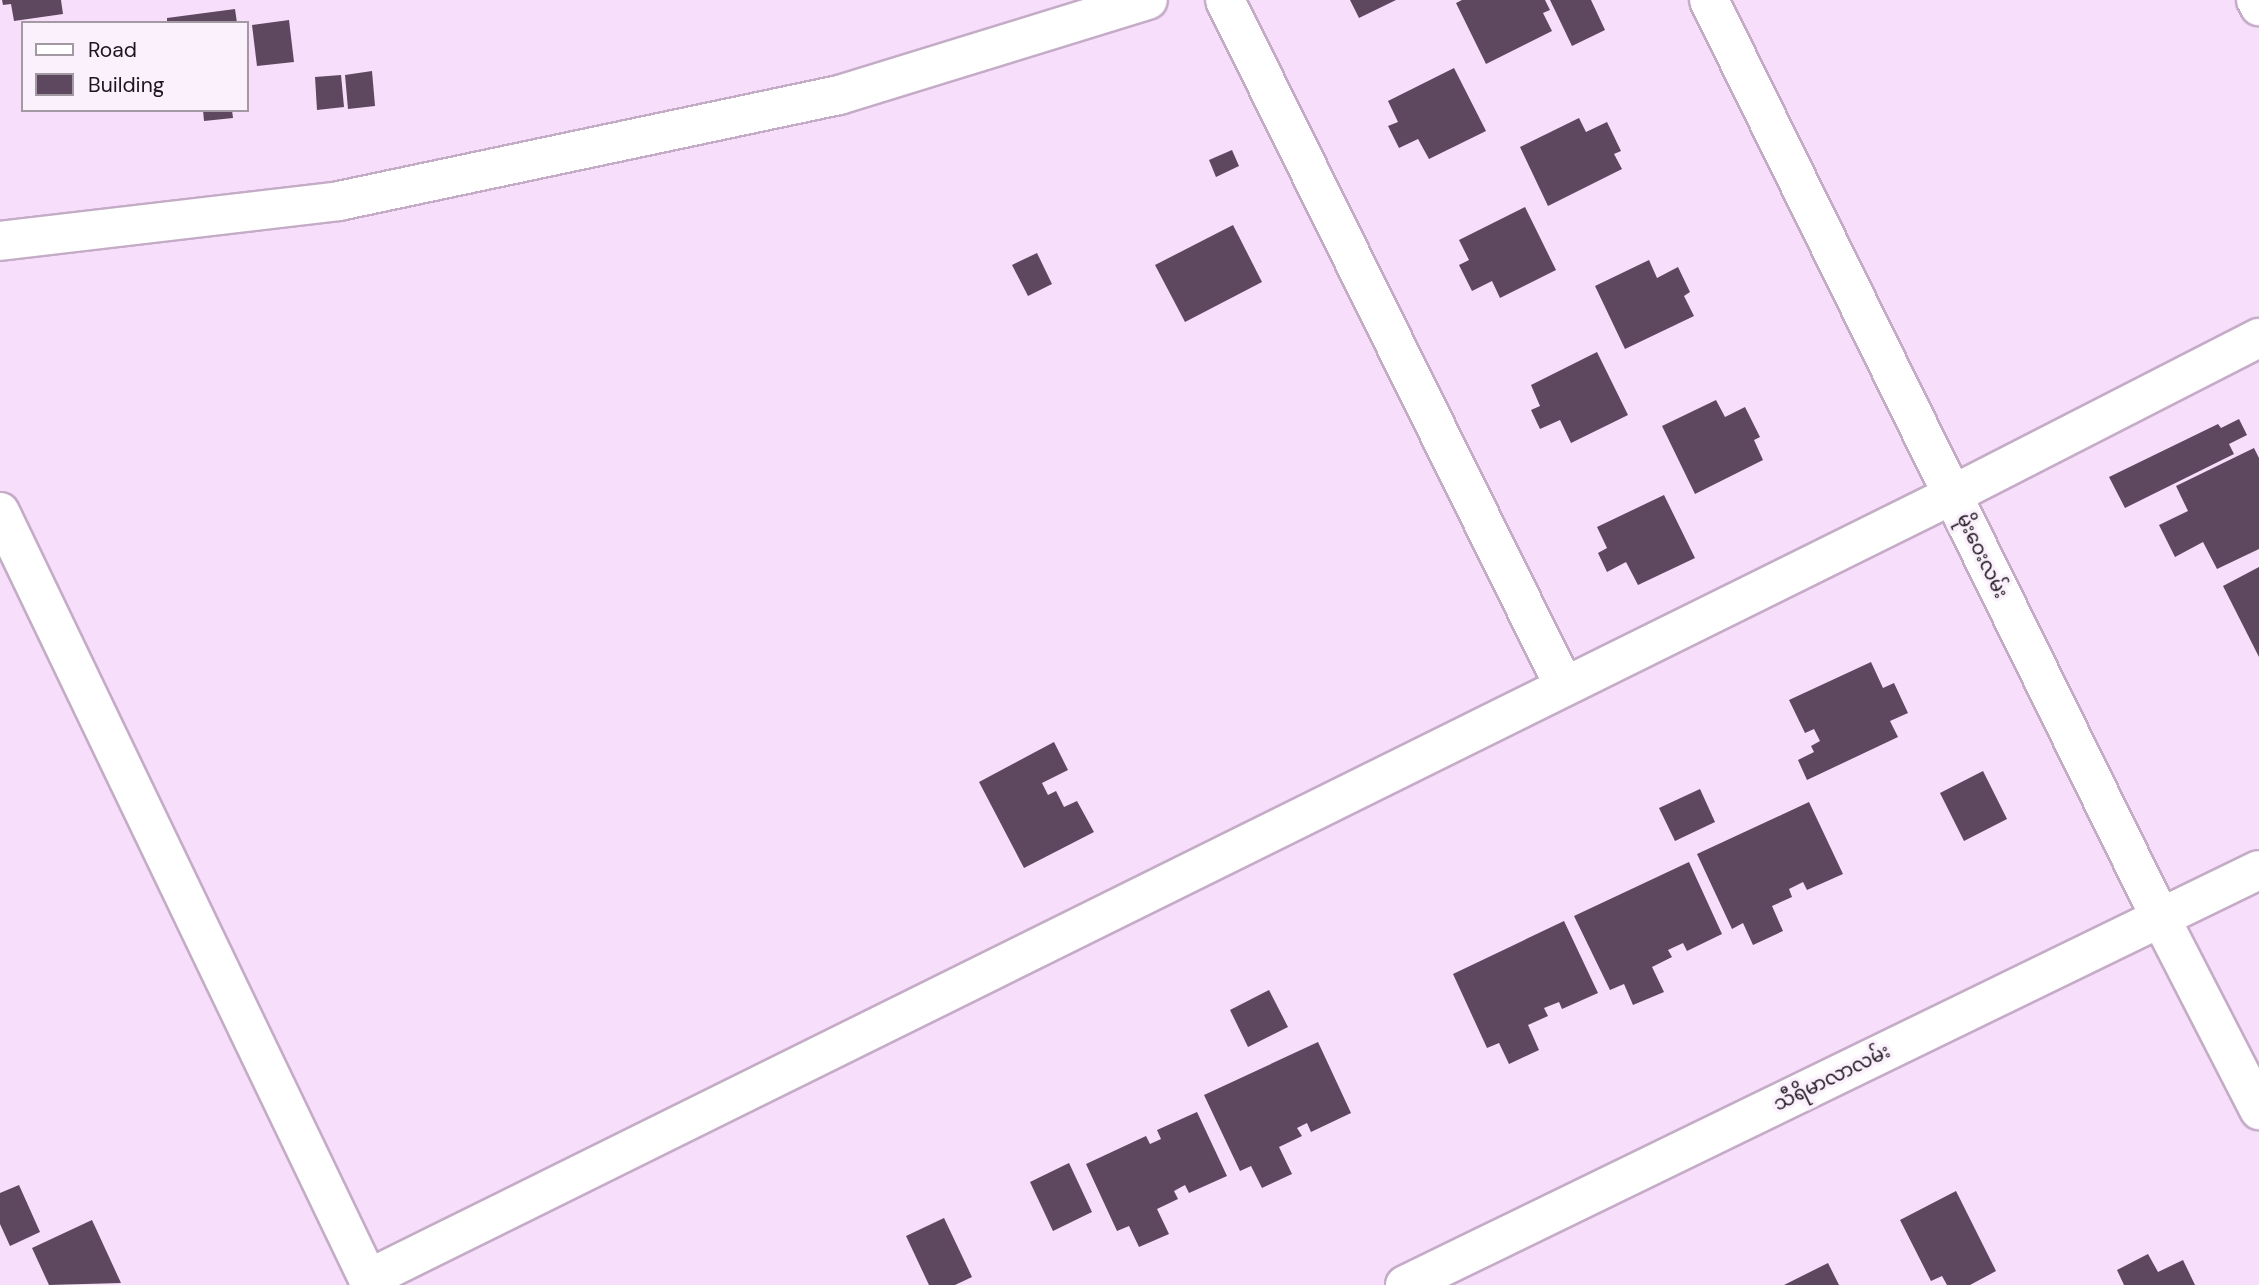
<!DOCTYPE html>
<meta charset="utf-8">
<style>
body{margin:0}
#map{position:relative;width:2259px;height:1285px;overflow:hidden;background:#f7defa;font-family:"DM Sans","Noto Sans Myanmar",sans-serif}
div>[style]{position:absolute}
.building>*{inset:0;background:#5d4860}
.roads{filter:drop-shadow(2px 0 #c4acc7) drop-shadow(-2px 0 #c4acc7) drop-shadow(0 2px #c4acc7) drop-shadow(0 -2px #c4acc7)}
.minor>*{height:38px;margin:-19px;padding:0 19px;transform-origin:19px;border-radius:19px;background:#fff}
span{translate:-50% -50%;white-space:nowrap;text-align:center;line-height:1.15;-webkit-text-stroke:7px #fbf1fc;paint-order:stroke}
.street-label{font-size:19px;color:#1d141e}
.legend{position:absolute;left:21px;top:21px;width:228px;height:91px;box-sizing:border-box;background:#fbf1fc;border:2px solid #a299a3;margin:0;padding:9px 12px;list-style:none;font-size:21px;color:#1d141e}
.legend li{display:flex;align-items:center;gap:14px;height:35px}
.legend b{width:35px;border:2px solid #a299a3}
</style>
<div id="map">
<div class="building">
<i style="clip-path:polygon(2px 0,61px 0,63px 14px,14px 21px,11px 4px,3px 5px)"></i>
<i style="clip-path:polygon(1350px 0,1396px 0,1359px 18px)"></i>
<i style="clip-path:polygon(1462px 0,1545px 0,1550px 10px,1543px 13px,1552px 31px,1486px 64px,1456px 3px)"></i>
<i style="clip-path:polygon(1550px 0,1591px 0,1605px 30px,1572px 46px)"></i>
<i style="clip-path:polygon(235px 9px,237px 23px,167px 23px,167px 18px)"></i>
<i style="clip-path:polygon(289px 20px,294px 62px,257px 66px,252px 25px)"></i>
<i style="clip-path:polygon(1454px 68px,1486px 131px,1429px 159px,1418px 139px,1399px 148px,1388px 126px,1398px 122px,1388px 101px)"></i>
<i style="clip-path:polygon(372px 71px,375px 106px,348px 109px,345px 75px)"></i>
<i style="clip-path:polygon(341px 75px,344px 107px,317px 110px,315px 77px)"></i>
<i style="clip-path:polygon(203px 110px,232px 110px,233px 118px,204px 121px)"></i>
<i style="clip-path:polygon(1579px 118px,1586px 132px,1607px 122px,1621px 151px,1614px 154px,1622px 169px,1548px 206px,1520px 147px)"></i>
<i style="clip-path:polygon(1232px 150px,1239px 166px,1216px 177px,1209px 160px)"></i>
<i style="clip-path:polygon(1525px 207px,1556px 270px,1500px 298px,1492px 281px,1472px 291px,1459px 265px,1469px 260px,1459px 240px)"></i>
<i style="clip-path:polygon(1233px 225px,1262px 282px,1185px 322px,1155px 265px)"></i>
<i style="clip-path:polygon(1037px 253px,1052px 284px,1028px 296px,1012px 265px)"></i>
<i style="clip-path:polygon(1649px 260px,1657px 278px,1678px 267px,1690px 292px,1684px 296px,1694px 316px,1625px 349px,1595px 286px)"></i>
<i style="clip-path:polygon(1597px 352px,1628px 415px,1571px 443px,1560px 420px,1540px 429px,1531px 410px,1540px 406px,1531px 385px)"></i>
<i style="clip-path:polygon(1716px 400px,1725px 417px,1745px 407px,1760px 437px,1754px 440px,1763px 460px,1695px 494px,1662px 426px)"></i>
<i style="clip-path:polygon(2239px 419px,2247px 435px,2229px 444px,2234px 454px,2125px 508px,2109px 477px,2218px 424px,2221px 428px)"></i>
<i style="clip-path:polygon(2254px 448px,2259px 458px,2259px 549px,2217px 569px,2203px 542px,2175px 557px,2159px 525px,2188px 511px,2176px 486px)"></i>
<i style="clip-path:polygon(1664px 495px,1695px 558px,1638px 585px,1626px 562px,1607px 572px,1598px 553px,1607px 548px,1597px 527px)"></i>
<i style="clip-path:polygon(2259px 567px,2259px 657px,2223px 586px)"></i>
<i style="clip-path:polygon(1871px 662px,1883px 688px,1894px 683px,1908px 713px,1890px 721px,1898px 737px,1807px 780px,1798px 760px,1814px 752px,1811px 746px,1820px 741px,1814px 729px,1805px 733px,1789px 700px)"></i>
<i style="clip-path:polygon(1054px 742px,1068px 770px,1042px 783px,1048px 795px,1056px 791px,1064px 807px,1077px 801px,1094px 832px,1024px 868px,979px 782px)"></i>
<i style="clip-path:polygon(1983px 771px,2007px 819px,1964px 841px,1940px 793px)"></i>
<i style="clip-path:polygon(1700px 789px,1715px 822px,1675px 841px,1659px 808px)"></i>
<i style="clip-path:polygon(1809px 802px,1843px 874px,1807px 890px,1803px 882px,1789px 889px,1792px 897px,1772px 906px,1783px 931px,1753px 945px,1743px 923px,1732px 929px,1697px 854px)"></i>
<i style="clip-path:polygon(1689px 862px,1722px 934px,1687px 951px,1683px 943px,1668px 950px,1672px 957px,1652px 967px,1664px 992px,1633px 1005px,1624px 984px,1610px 990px,1574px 916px)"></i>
<i style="clip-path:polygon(1564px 921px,1598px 993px,1562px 1009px,1559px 1002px,1544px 1008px,1548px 1016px,1528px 1025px,1539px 1050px,1509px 1064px,1499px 1043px,1487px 1048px,1453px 974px)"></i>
<i style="clip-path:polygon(1269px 990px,1288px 1027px,1248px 1047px,1230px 1010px)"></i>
<i style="clip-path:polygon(1318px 1042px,1351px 1113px,1311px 1132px,1307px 1123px,1297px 1128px,1302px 1136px,1279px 1147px,1292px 1174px,1262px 1188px,1251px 1166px,1240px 1171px,1204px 1095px)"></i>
<i style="clip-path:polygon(1197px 1112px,1227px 1176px,1189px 1193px,1185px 1185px,1174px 1191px,1178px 1199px,1157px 1209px,1169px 1234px,1139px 1247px,1129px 1226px,1117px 1231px,1086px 1164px,1146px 1136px,1150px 1144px,1161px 1139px,1157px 1130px)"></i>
<i style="clip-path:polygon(1069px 1163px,1092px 1212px,1053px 1231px,1030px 1182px)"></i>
<i style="clip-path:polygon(19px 1185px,40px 1232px,10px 1246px,0 1224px,0 1193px)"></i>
<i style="clip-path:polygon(1956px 1191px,1996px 1271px,1970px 1285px,1947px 1285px,1942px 1276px,1931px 1281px,1900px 1220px)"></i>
<i style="clip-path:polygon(944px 1218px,972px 1277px,955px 1285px,929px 1285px,906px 1236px)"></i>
<i style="clip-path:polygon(92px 1220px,121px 1283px,49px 1285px,32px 1248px)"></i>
<i style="clip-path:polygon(2148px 1254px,2158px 1272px,2183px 1260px,2195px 1285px,2124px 1285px,2117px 1270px)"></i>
<i style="clip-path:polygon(1828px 1263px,1839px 1285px,1784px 1285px)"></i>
</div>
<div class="roads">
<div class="minor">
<i style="left:1225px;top:0;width:765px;rotate:63.7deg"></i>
<i style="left:1709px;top:0;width:1024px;rotate:63.81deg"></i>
<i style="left:2161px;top:919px;width:215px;rotate:62.8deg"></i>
<i style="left:2256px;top:0;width:7px;rotate:63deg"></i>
<i style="left:0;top:241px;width:341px;rotate:-6.7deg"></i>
<i style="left:339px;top:201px;width:511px;rotate:-11.97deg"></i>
<i style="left:839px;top:95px;width:323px;rotate:-17.1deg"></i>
<i style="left:0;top:512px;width:857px;rotate:64.36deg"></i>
<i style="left:368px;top:1279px;width:1767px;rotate:-26.33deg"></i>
<i style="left:1952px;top:495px;width:345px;rotate:-27.1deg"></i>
<i style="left:1405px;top:1285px;width:949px;rotate:-25.92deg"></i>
</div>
</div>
<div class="street-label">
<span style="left:1982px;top:556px;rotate:64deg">မိုးဝေးလမ်း</span>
<span style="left:1832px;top:1078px;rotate:-26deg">သီရိမာလာလမ်း</span>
</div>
<ul class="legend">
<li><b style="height:9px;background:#fff"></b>Road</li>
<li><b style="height:19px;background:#5d4860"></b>Building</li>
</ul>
</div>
